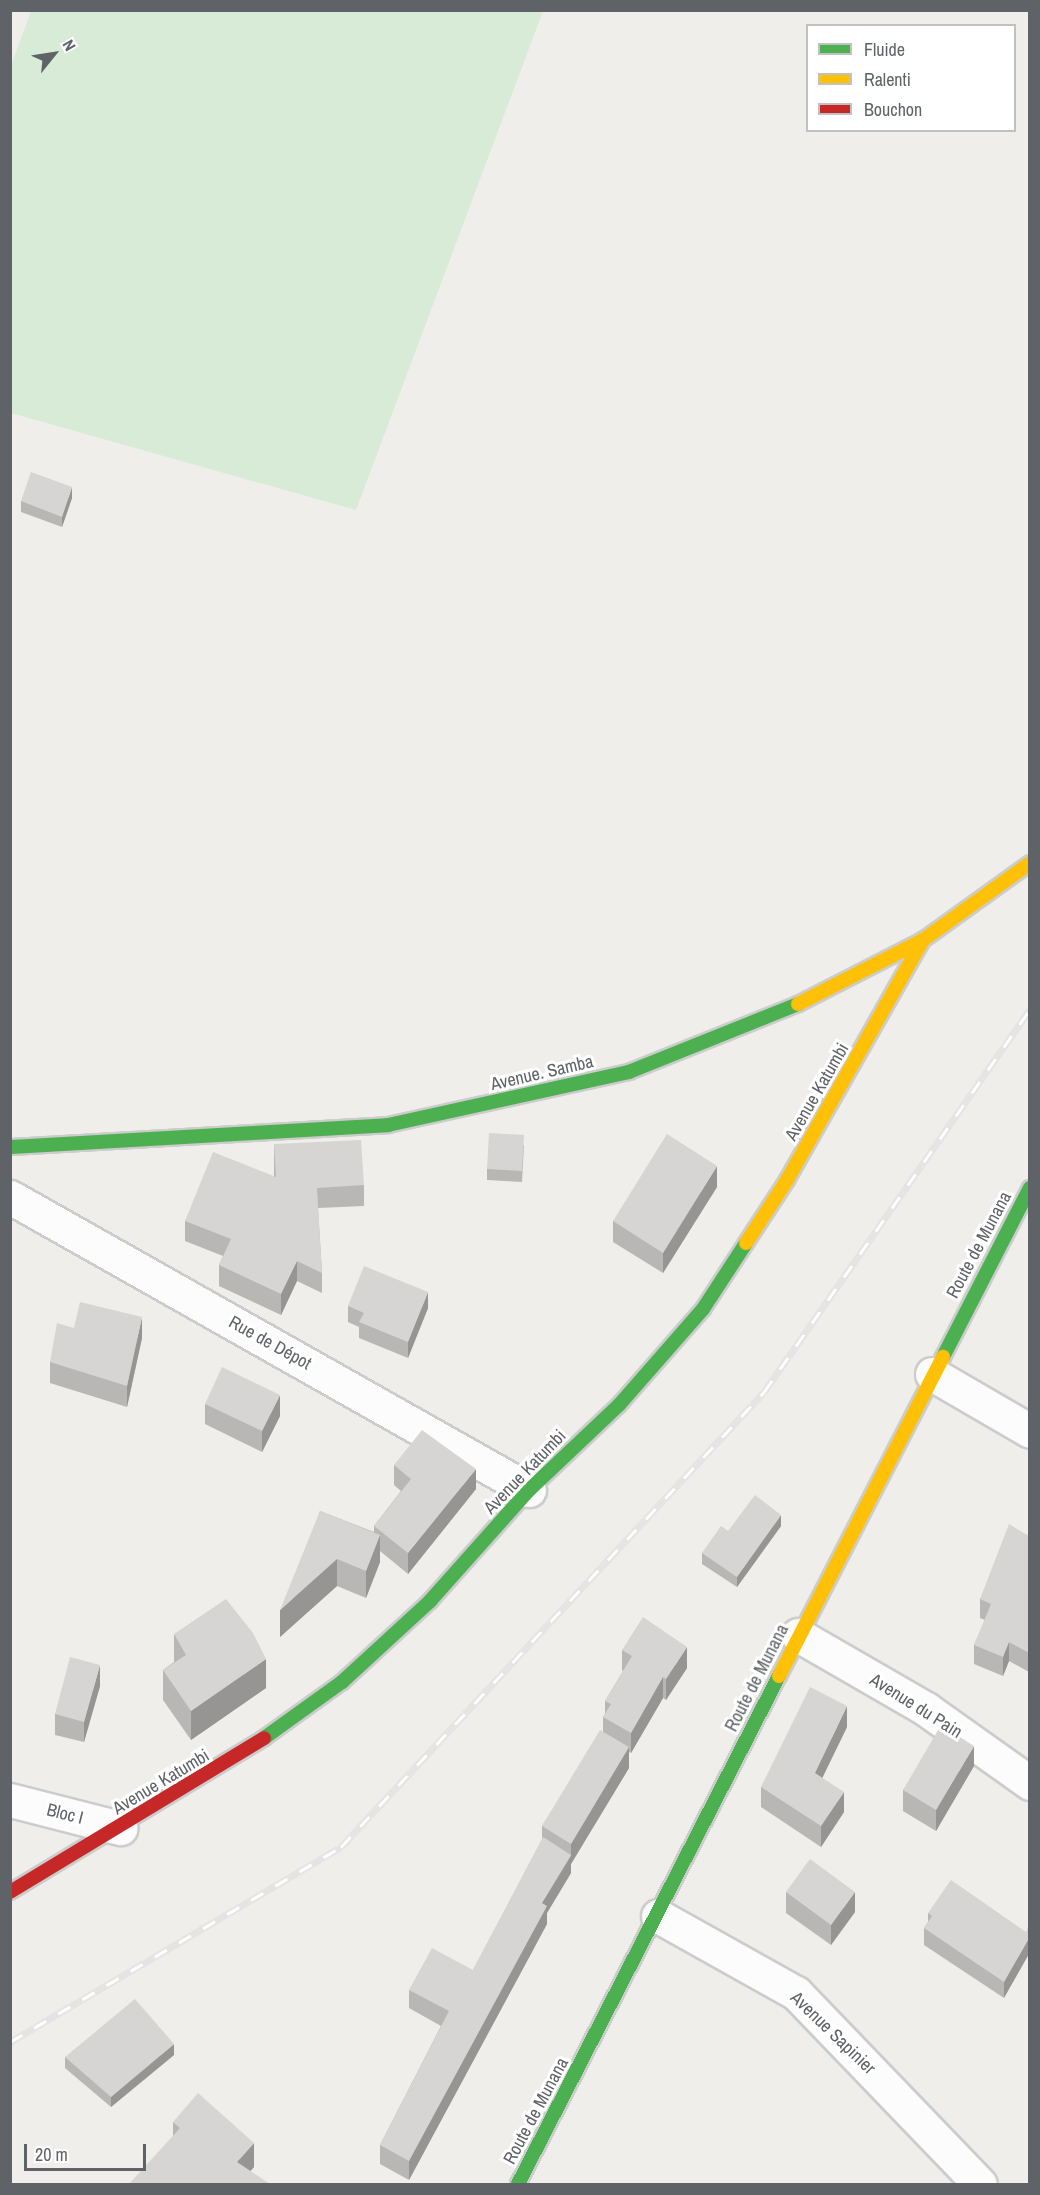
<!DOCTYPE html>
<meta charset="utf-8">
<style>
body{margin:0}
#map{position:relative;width:1040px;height:2195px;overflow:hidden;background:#efeeea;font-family:"Archivo Narrow",sans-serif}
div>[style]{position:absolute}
.green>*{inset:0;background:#d8ebd6}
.roads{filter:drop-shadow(2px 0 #cbcccc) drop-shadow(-2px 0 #cbcccc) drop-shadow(0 2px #cbcccc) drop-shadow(0 -2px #cbcccc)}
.street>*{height:33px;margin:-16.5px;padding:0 16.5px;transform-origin:16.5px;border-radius:16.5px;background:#fdfcfc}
.fast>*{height:14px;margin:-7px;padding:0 7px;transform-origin:7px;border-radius:7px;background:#4caf50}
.slow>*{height:14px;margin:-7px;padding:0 7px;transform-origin:7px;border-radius:7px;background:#ffc107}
.jam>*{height:14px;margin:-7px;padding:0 7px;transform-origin:7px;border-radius:7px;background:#c62828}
.rail>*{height:7px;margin-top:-3.5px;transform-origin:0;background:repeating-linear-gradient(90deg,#fff 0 14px,#e4e4e4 0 28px);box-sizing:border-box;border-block:2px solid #e4e4e4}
.wall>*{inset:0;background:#b8b7b5}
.shaded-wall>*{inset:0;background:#969594}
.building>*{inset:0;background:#d6d5d3}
span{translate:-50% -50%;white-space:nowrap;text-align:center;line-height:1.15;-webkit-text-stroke:6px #fff;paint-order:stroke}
.street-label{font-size:18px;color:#5f6368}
.frame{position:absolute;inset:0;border:12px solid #5f6368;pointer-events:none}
.legend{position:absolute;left:806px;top:24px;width:210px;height:108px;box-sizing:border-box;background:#fff;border:2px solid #bfc1c3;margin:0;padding:8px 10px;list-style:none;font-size:18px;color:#5f6368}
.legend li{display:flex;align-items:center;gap:12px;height:30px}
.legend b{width:30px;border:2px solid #bfc1c3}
.north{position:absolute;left:24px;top:24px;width:60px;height:60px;-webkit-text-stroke:4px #fff;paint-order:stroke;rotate:60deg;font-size:16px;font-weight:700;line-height:24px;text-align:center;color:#5f6368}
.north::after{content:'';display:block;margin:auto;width:21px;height:27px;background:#5f6368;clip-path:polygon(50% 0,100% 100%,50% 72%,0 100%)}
.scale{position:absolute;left:24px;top:2144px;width:122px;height:27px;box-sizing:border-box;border:3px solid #5f6368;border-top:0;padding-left:8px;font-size:18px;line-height:21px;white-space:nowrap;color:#5f6368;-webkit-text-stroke:4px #fff;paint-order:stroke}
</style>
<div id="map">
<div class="green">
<i style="clip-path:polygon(31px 11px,543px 11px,356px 510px,11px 413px,11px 66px)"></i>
</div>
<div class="roads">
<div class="street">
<i style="left:10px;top:1197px;width:596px;rotate:29.45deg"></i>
<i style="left:932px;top:1374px;width:113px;rotate:30.2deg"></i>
<i style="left:798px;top:1635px;width:148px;rotate:30deg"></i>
<i style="left:926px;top:1709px;width:128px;rotate:35.4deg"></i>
<i style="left:10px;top:1800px;width:114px;rotate:14.3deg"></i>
<i style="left:658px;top:1916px;width:158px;rotate:29.2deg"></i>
<i style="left:796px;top:1993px;width:265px;rotate:46.1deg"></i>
</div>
<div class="fast">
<i style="left:10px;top:1147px;width:379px;rotate:-3.3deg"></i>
<i style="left:388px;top:1125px;width:247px;rotate:-12.4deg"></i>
<i style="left:629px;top:1072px;width:182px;rotate:-21.9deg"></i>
<i style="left:943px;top:1357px;width:190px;rotate:-62.8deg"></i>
<i style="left:264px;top:1738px;width:96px;rotate:-35.7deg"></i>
<i style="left:342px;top:1682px;width:120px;rotate:-42.6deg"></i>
<i style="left:430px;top:1601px;width:149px;rotate:-48.3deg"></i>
<i style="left:529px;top:1490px;width:124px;rotate:-43.4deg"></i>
<i style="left:619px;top:1405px;width:128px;rotate:-48.8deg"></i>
<i style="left:703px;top:1309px;width:79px;rotate:-56.9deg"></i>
<i style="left:518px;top:2184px;width:571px;rotate:-62.81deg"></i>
</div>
<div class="slow">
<i style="left:798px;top:1004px;width:140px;rotate:-27.1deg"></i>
<i style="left:923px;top:940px;width:132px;rotate:-35.7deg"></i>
<i style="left:746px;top:1243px;width:75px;rotate:-56.9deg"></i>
<i style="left:787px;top:1180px;width:276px;rotate:-60.5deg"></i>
<i style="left:779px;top:1676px;width:359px;rotate:-62.8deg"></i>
</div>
<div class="jam">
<i style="left:10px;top:1892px;width:297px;rotate:-31.2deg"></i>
</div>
</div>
<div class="rail">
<i style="left:10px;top:2042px;width:384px;rotate:-30.5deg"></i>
<i style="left:341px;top:1847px;width:621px;rotate:-47.09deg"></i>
<i style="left:764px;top:1392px;width:466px;rotate:-55.2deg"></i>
</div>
<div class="wall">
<i style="clip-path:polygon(72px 498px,62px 527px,21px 512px,21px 501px)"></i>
<i style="clip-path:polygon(274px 1144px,364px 1185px,364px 1206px,318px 1208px,322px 1273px,322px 1293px,297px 1281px,281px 1315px,219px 1286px,219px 1265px,223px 1256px,185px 1241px,185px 1221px,274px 1177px)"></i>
<i style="clip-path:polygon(524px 1145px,522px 1182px,487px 1180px,487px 1169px)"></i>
<i style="clip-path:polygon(717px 1187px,663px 1273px,613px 1242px,613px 1221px)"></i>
<i style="clip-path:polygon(348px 1306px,428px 1308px,408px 1358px,359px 1338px,359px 1327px,348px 1322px)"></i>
<i style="clip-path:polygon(74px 1328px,142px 1338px,127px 1407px,50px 1383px,50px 1362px)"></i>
<i style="clip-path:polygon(205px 1404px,280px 1416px,262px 1452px,205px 1424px)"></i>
<i style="clip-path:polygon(394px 1465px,476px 1489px,408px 1574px,380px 1551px,380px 1562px,366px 1598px,337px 1586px,280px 1637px,320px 1511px,374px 1532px,374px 1526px,401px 1491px,394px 1485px)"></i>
<i style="clip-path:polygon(781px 1526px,737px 1587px,702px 1564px,702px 1553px,728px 1531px)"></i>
<i style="clip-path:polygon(1029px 1536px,1029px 1672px,1009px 1661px,1003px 1676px,974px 1664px,974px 1645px,985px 1620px,980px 1618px,980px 1599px)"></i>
<i style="clip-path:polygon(174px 1634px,266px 1688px,191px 1740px,163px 1700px,163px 1670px,174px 1662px)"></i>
<i style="clip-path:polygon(622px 1650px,687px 1668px,666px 1700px,663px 1698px,631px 1753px,629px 1752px,629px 1768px,571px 1864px,571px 1873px,547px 1913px,547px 1924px,409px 2180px,380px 2164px,380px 2145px,441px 2026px,409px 2008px,409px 1990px,473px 1970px,542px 1840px,542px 1826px,603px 1732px,603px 1717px,605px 1714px,605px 1701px,623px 1671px,622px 1670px)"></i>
<i style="clip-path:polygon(100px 1686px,84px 1742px,55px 1735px,55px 1714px)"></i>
<i style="clip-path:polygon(847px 1727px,822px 1778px,844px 1812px,821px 1847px,761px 1807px,761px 1787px)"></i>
<i style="clip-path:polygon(974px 1766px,936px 1831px,903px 1811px,903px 1790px)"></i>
<i style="clip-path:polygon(786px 1892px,855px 1912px,831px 1945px,786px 1913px)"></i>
<i style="clip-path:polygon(928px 1913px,1026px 1932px,1004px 1998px,924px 1945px,924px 1928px,928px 1922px)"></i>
<i style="clip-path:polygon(174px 2055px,111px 2107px,65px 2068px,65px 2057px)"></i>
<i style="clip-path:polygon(173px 2122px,254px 2167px,250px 2171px,173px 2136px)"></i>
</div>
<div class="shaded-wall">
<i style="clip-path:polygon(72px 487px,72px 498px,62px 527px,62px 517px)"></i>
<i style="clip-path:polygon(717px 1166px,717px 1187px,663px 1273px,663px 1253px)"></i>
<i style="clip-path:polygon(297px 1261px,297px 1281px,281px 1315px,281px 1294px)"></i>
<i style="clip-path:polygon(428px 1292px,428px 1308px,408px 1358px,408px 1342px)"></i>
<i style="clip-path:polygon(142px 1317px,142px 1338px,127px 1407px,127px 1386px)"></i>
<i style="clip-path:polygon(280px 1395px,280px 1416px,262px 1452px,262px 1431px)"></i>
<i style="clip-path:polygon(476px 1469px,476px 1489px,408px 1574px,408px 1553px)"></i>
<i style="clip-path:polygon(781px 1515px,781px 1526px,737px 1587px,737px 1577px)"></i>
<i style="clip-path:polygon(380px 1535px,380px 1562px,366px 1598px,366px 1571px)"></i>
<i style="clip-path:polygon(337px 1559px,337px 1586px,280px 1637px,280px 1610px)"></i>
<i style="clip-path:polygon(1009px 1642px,1009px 1661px,1003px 1676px,1003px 1657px)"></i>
<i style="clip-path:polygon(687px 1647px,687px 1668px,666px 1700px,666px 1679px)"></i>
<i style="clip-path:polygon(266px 1659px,266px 1688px,191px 1740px,191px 1711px)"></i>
<i style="clip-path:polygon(100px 1665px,100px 1686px,84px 1742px,84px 1722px)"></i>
<i style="clip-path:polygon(663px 1677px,663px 1698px,631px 1753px,631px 1733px)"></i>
<i style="clip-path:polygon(847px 1706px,847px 1727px,815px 1793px,815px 1773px)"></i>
<i style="clip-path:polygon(974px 1746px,974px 1766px,936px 1831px,936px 1810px)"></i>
<i style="clip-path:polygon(629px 1747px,629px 1768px,571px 1864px,571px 1873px,547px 1913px,547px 1924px,409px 2180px,409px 2161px,542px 1903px,571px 1856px,571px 1844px)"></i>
<i style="clip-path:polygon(844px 1792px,844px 1812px,821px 1847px,821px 1826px)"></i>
<i style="clip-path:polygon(855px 1892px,855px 1912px,831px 1945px,831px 1925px)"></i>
<i style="clip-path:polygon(1029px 1938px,1029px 1954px,1004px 1998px,1004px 1982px)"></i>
<i style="clip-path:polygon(174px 2044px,174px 2055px,111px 2107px,111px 2097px)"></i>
<i style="clip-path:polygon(254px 2143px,254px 2167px,239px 2184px,237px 2162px)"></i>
</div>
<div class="building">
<i style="clip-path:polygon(31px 472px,72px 487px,62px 517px,21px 501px)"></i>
<i style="clip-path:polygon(489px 1133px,524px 1135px,522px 1171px,487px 1169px)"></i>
<i style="clip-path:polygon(667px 1134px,717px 1166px,663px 1253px,613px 1221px)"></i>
<i style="clip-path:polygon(361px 1140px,364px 1185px,317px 1188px,322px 1273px,297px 1261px,281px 1294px,219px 1265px,231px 1239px,185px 1221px,213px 1152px,276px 1177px,274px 1144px)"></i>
<i style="clip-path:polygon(364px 1266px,428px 1292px,408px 1342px,359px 1322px,364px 1313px,348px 1306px)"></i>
<i style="clip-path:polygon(80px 1302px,142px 1317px,127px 1386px,50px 1362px,57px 1323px,74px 1328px)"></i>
<i style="clip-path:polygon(222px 1367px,280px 1395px,262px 1431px,205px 1404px)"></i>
<i style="clip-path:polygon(422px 1430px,476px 1469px,408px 1553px,374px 1526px,411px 1479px,394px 1465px)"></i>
<i style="clip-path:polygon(755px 1495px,781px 1515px,737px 1577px,702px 1553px,721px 1526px,728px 1531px)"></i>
<i style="clip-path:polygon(320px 1511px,380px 1535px,366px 1571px,337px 1559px,280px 1610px)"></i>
<i style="clip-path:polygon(1009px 1524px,1029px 1536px,1029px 1653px,1009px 1642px,1003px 1657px,974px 1645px,991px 1604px,980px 1599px)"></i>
<i style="clip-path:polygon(226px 1599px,253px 1633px,266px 1659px,191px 1711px,163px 1670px,186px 1655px,174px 1634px)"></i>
<i style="clip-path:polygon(643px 1617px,687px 1647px,666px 1679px,663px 1677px,631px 1733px,603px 1717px,611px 1704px,605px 1701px,632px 1656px,622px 1650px)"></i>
<i style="clip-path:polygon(70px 1657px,100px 1665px,84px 1722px,55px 1714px)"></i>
<i style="clip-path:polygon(810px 1687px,847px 1706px,815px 1773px,844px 1792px,821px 1826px,761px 1787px)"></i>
<i style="clip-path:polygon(941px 1725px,974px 1746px,936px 1810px,903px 1790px)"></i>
<i style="clip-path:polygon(600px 1730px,629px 1747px,571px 1844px,542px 1826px)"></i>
<i style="clip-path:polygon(543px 1837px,571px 1855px,542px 1903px,547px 1906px,409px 2161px,380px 2145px,449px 2011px,409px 1990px,432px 1948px,473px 1970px)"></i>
<i style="clip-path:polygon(810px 1859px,855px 1892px,831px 1925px,786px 1892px)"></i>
<i style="clip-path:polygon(951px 1880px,1026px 1932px,1029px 1925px,1029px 1934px,1026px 1932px,1029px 1934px,1029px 1938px,1004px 1982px,924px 1928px,932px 1916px,928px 1913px)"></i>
<i style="clip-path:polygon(135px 1999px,174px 2044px,111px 2097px,65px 2057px)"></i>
<i style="clip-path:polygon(198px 2093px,254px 2143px,237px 2162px,270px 2184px,129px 2184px,180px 2128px,173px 2122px)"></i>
</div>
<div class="street-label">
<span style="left:542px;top:1073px;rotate:-13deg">Avenue. Samba</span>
<span style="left:817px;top:1092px;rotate:-60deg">Avenue Katumbi</span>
<span style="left:979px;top:1245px;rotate:-62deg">Route de Munana</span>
<span style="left:270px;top:1343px;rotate:29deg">Rue de Dépot</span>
<span style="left:525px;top:1472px;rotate:-46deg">Avenue Katumbi</span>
<span style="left:757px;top:1678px;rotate:-63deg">Route de Munana</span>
<span style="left:916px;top:1706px;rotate:32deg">Avenue du Pain</span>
<span style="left:161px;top:1782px;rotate:-31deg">Avenue Katumbi</span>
<span style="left:65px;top:1814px;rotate:14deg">Bloc I</span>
<span style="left:833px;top:2033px;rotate:44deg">Avenue Sapinier</span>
<span style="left:536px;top:2111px;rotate:-62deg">Route de Munana</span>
</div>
<div class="frame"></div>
<ul class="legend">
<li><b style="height:8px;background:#4caf50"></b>Fluide</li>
<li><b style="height:8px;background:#ffc107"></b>Ralenti</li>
<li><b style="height:8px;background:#c62828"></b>Bouchon</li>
</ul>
<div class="north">N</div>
<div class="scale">20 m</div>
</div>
